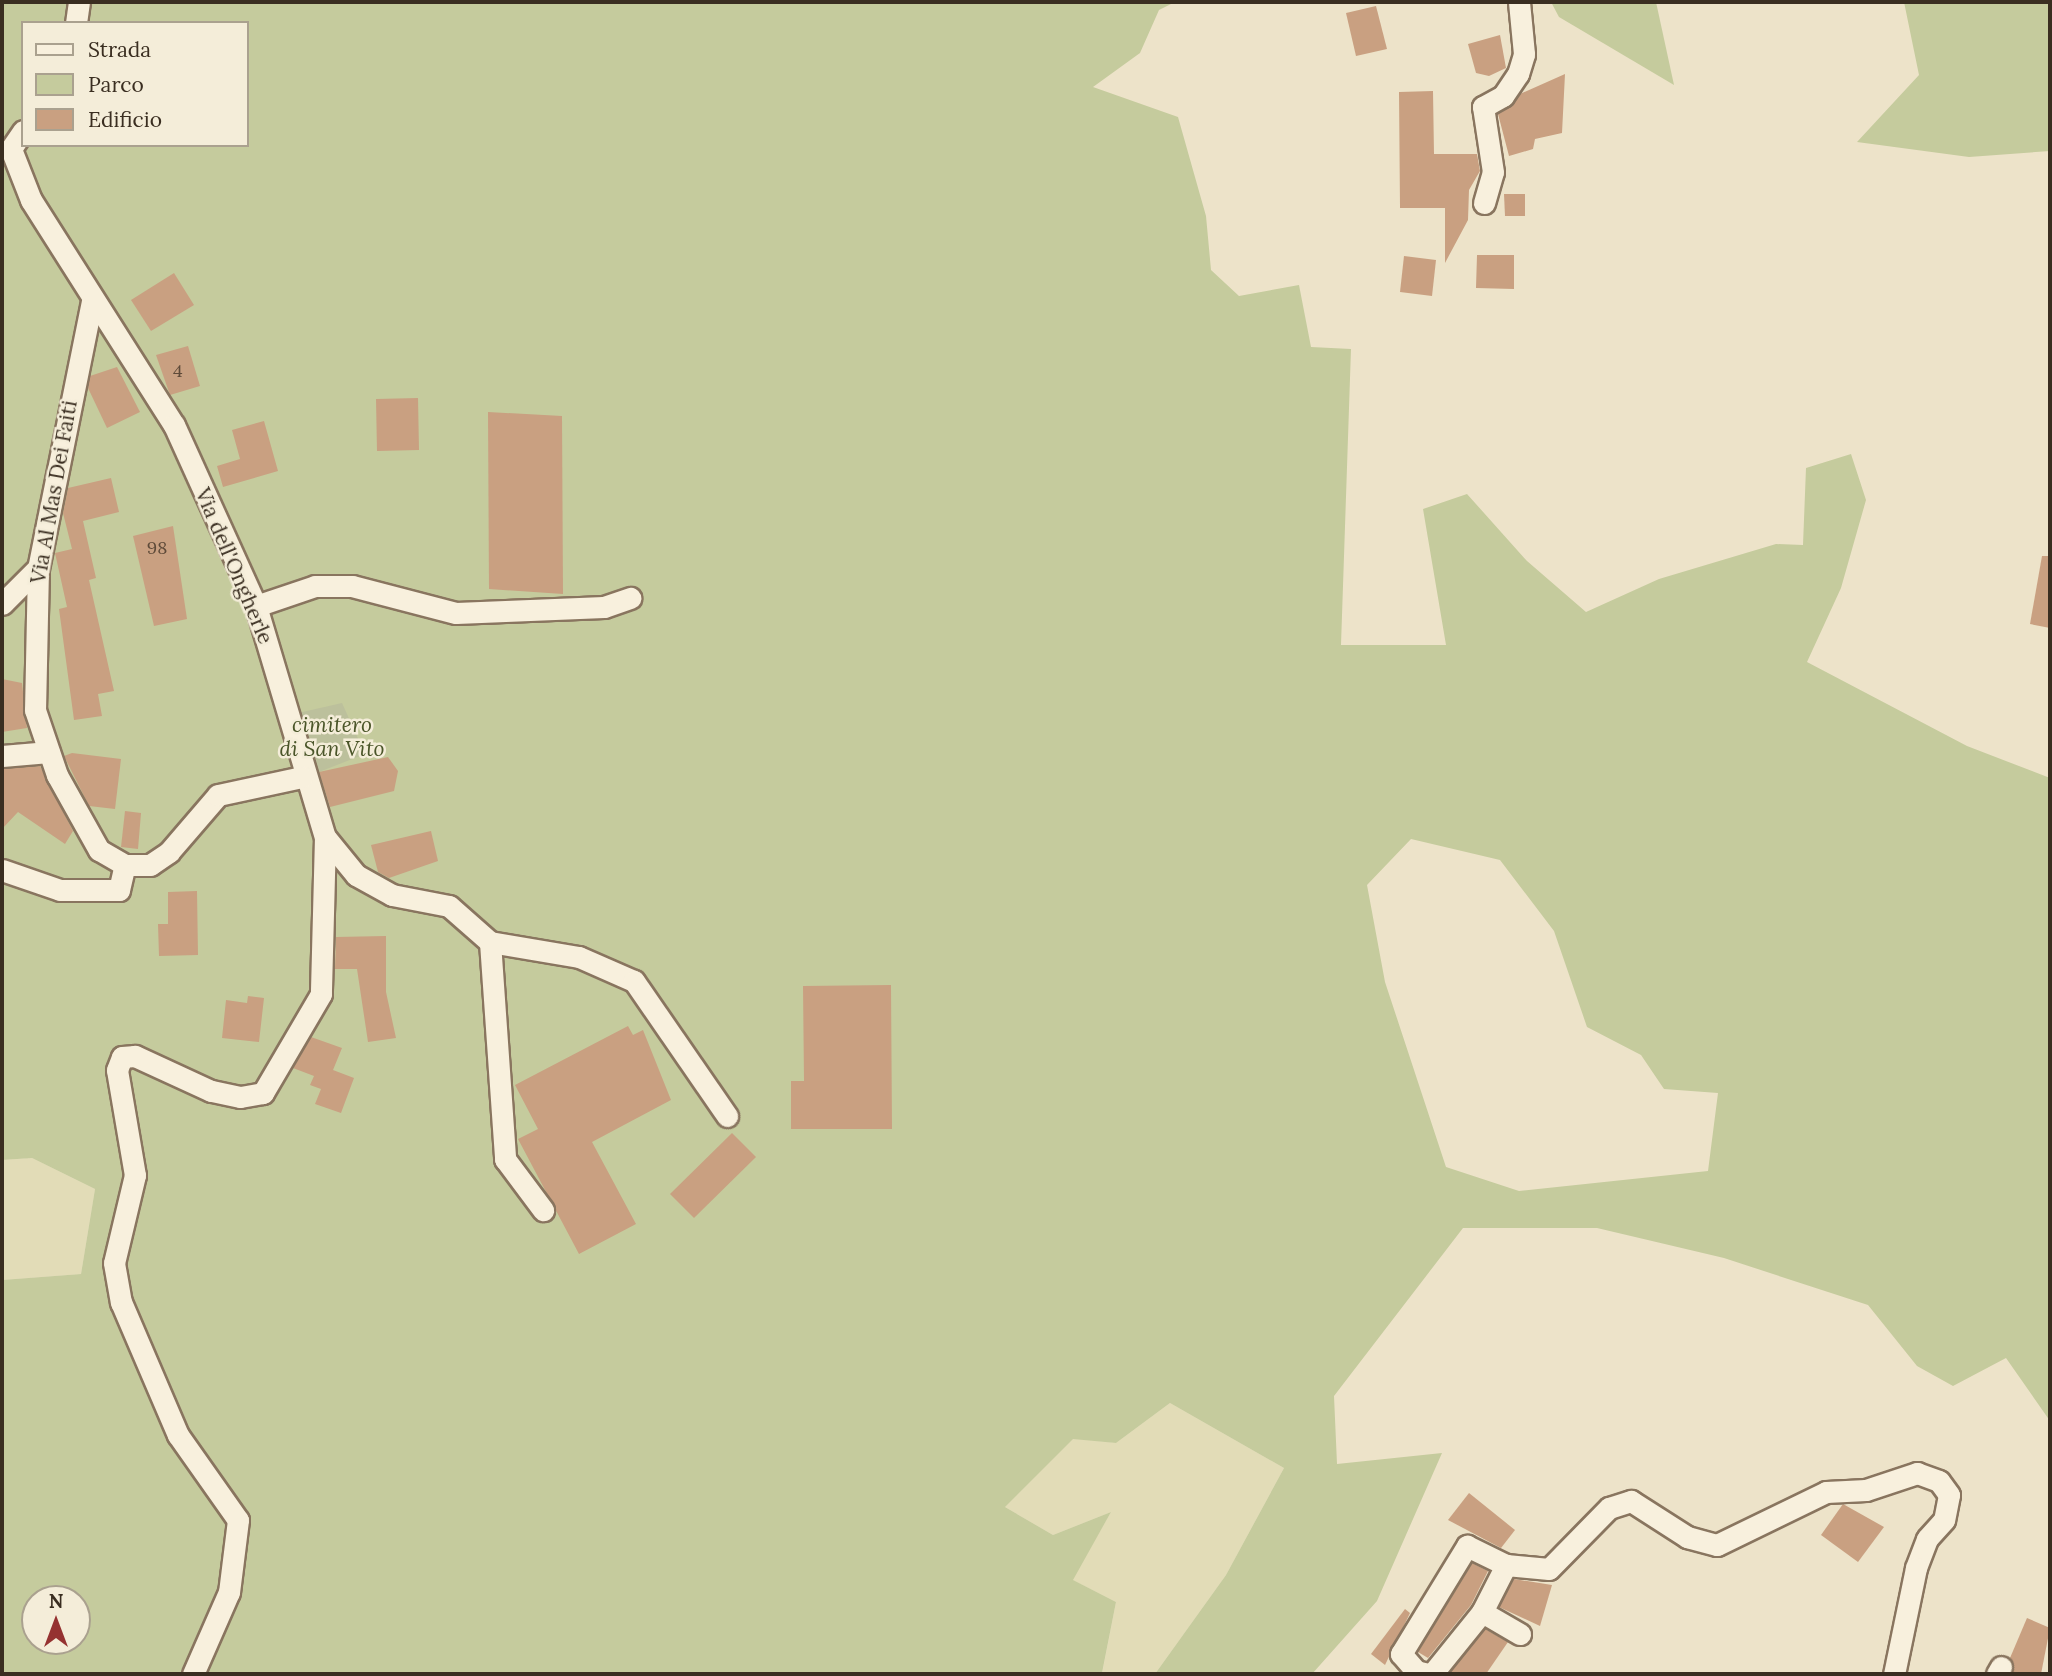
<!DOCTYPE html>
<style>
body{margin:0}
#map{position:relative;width:2052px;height:1676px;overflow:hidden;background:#ede3c9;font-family:Lora,serif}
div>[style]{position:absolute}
.farmland>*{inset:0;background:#e2dcb7}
.green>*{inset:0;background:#c5cb9d}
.cemetery>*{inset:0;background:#bcc09c}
.building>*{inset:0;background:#c9a081}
.roads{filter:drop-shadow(2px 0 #89755f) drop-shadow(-2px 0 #89755f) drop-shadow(0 2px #89755f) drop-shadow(0 -2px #89755f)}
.minor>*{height:21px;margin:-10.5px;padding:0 10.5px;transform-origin:10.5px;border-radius:10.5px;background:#f8f0dd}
span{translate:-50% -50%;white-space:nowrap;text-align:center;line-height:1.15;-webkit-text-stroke:5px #f4edd9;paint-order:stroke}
.number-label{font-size:18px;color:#5e4a39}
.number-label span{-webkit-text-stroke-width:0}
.street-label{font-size:21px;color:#3a2e21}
.park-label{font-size:21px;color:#4a5529;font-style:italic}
.frame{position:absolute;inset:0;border:4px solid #3a2e21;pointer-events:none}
.legend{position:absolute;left:21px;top:21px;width:228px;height:126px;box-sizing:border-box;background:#f4edd9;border:2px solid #aaa18f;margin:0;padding:9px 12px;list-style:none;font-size:21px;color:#3a2e21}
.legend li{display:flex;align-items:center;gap:14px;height:35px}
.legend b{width:35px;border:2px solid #aaa18f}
.north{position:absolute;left:21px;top:1585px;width:70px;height:70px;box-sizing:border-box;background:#f4edd9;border:2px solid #aaa18f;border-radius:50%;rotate:0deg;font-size:19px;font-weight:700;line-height:28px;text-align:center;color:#3a2e21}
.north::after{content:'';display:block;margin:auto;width:24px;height:32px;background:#953231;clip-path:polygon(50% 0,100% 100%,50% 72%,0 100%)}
</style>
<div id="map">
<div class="farmland">
<i style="clip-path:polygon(32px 1158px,95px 1189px,81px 1274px,2px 1280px,2px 1160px)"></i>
<i style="clip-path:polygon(1170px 1403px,1284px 1468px,1226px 1575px,1155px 1674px,1102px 1674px,1116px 1602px,1072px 1580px,1111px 1512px,1053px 1535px,1005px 1507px,1073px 1438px,1116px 1443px)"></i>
</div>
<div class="green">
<i style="clip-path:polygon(evenodd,2px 2px,1175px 2px,1159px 10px,1140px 53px,1093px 87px,1178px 117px,1206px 216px,1211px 270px,1239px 296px,1299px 285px,1311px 347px,1351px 349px,1341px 645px,1446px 645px,1423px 509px,1467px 494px,1527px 561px,1586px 612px,1659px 579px,1776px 544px,1803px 545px,1806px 468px,1851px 454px,1866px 500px,1841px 588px,1807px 662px,1967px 746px,2050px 778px,2050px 1421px,2006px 1358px,1953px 1386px,1917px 1366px,1868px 1305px,1724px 1258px,1597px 1228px,1463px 1228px,1334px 1396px,1337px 1464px,1442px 1453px,1377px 1601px,1312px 1674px,1155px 1674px,1226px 1575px,1284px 1468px,1170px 1403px,1116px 1443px,1073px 1439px,1005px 1507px,1053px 1535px,1111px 1512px,1073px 1580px,1116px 1602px,1102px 1673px,1117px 1674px,2px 1674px,2px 1280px,81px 1274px,95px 1189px,32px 1158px,2px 1160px,2px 2px,23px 23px,247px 23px,247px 145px,23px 145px,23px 23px,2px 2px,1411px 839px,1500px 860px,1554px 931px,1587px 1027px,1641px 1055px,1664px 1089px,1718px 1093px,1708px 1171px,1519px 1191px,1446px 1167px,1385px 982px,1367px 885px,1411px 839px,2px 2px,35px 1599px,77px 1599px,77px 1641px,35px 1641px,35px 1599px)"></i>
<i style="clip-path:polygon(1551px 2px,1656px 2px,1674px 85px,1559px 17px)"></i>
<i style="clip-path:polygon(1904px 2px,2050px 2px,2050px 151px,1969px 157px,1857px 142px,1919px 75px)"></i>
</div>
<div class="cemetery">
<i style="clip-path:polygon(342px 703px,365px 754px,319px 772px,298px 713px)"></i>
</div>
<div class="building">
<i style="clip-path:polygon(1376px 6px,1387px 49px,1356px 56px,1346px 13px)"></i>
<i style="clip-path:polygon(1500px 35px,1506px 68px,1489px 76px,1476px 73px,1468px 44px)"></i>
<i style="clip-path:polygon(1565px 74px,1562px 133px,1535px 139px,1533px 149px,1509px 156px,1498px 114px,1520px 94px)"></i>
<i style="clip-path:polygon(1433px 91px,1434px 154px,1477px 154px,1480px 171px,1469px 190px,1468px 220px,1445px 263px,1445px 208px,1400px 208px,1399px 92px)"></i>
<i style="clip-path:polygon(1504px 194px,1525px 194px,1525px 216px,1505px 216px)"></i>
<i style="clip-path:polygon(1477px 255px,1514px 255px,1514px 289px,1476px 288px)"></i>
<i style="clip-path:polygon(1404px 256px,1436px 260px,1432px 296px,1400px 292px)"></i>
<i style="clip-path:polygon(174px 273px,194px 305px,151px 331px,131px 300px)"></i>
<i style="clip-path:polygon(188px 346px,200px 386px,170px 395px,156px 355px)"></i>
<i style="clip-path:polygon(117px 367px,140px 412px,107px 428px,88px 388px,90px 376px)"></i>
<i style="clip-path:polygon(418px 398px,419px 450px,377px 451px,376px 399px)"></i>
<i style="clip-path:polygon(488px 412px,562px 416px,563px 594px,489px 589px)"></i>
<i style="clip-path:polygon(264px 421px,278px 471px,223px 487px,217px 466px,240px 459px,232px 430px)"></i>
<i style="clip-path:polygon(111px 478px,119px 512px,83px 521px,96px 578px,89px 580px,114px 691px,98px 694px,102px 716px,74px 720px,59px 609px,67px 607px,55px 553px,72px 549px,63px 513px,68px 488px)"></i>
<i style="clip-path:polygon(173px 526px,187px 619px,154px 626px,133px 536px)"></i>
<i style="clip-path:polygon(2042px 556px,2050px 556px,2050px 628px,2030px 624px)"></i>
<i style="clip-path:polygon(2px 679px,22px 683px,27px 728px,2px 732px)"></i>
<i style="clip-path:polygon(72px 753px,121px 759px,115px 809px,89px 806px,64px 756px)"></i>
<i style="clip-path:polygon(388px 757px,398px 771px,394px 791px,330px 807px,319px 772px)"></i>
<i style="clip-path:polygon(40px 766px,73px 831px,65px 844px,18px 812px,2px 829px,2px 769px)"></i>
<i style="clip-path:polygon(125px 811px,141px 813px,138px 849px,121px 847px)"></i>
<i style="clip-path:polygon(431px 831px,438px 861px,389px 878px,378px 872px,371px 845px)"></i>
<i style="clip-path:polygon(197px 891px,198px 955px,159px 956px,158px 924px,168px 924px,168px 892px)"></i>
<i style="clip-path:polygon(386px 936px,386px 992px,396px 1038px,368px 1042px,357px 969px,335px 969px,336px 937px)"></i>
<i style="clip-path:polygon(891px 985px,892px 1129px,791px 1129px,791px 1081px,804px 1081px,803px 986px)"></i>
<i style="clip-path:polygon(248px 996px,264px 998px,259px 1042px,222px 1038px,226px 1000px,247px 1003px)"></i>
<i style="clip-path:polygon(628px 1026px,633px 1035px,643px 1030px,671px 1100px,592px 1142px,636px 1224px,579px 1254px,518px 1139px,538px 1129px,515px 1085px)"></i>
<i style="clip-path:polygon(311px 1037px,342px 1048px,333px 1070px,354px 1078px,341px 1113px,315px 1104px,321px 1089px,310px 1085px,314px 1076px,293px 1068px)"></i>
<i style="clip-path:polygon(732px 1133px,756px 1157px,694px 1218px,670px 1194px)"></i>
<i style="clip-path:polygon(1469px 1493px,1515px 1530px,1501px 1548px,1448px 1520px)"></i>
<i style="clip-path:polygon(1843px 1504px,1884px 1527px,1858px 1562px,1821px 1535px)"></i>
<i style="clip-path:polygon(1472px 1563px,1488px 1571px,1471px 1605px,1428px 1658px,1418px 1652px)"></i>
<i style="clip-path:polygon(1514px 1579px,1552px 1585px,1540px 1626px,1499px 1607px)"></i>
<i style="clip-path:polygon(1405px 1609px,1410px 1613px,1385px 1665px,1371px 1654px)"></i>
<i style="clip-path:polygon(2027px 1618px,2050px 1628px,2041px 1674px,2012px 1674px,2010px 1658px)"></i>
<i style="clip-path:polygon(1485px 1629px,1508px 1642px,1486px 1674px,1449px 1673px)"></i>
</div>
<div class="roads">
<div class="minor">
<i style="left:76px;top:23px;width:21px;rotate:-82deg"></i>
<i style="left:23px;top:131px;width:22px;rotate:124deg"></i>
<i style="left:11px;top:149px;width:55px;rotate:68.6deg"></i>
<i style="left:31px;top:200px;width:267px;rotate:57.6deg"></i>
<i style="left:174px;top:425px;width:199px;rotate:65.6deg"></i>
<i style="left:256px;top:606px;width:241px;rotate:73.4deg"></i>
<i style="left:325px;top:837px;width:157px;rotate:91.5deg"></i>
<i style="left:321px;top:994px;width:115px;rotate:120.4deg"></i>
<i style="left:263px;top:1093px;width:23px;rotate:170deg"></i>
<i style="left:240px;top:1097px;width:30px;rotate:-168deg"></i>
<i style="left:211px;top:1091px;width:84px;rotate:-155.3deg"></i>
<i style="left:135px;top:1056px;width:13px;rotate:176deg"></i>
<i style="left:122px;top:1057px;width:14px;rotate:111deg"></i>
<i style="left:117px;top:1070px;width:107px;rotate:80.3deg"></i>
<i style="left:135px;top:1175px;width:90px;rotate:103.4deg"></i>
<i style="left:114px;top:1263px;width:40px;rotate:80deg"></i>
<i style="left:121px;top:1302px;width:145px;rotate:66.8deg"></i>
<i style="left:178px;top:1435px;width:104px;rotate:54.8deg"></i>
<i style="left:238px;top:1520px;width:73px;rotate:97.1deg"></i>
<i style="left:229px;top:1592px;width:90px;rotate:113.7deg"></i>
<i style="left:1484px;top:203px;width:32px;rotate:-74deg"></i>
<i style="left:1493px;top:172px;width:66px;rotate:-98.7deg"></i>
<i style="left:1483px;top:107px;width:23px;rotate:-29deg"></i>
<i style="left:1503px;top:96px;width:27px;rotate:-56deg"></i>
<i style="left:1518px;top:74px;width:21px;rotate:-73deg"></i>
<i style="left:1524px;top:54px;width:52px;rotate:-95.5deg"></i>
<i style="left:92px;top:301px;width:272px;rotate:101.4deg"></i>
<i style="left:38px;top:568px;width:142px;rotate:91.2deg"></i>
<i style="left:35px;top:710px;width:69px;rotate:71.3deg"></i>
<i style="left:57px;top:775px;width:86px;rotate:60.8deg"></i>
<i style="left:99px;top:850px;width:30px;rotate:30deg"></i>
<i style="left:125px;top:865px;width:25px"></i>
<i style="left:150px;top:865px;width:23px;rotate:-34deg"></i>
<i style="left:169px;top:852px;width:75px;rotate:-49.3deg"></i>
<i style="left:218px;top:795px;width:86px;rotate:-12.1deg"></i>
<i style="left:2px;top:604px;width:51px;rotate:-45deg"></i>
<i style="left:256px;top:606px;width:62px;rotate:-18.7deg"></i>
<i style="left:315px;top:586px;width:37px"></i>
<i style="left:352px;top:586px;width:107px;rotate:14.6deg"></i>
<i style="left:456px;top:613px;width:148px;rotate:-2.3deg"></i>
<i style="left:604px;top:607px;width:28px;rotate:-19deg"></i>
<i style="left:2px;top:756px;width:47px;rotate:-4.9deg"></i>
<i style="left:325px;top:837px;width:49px;rotate:50.8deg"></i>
<i style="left:356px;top:875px;width:41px;rotate:29.1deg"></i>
<i style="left:392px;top:895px;width:58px;rotate:10.9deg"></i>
<i style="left:449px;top:906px;width:55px;rotate:41.3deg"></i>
<i style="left:2px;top:870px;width:61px;rotate:19deg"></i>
<i style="left:60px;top:890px;width:59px"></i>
<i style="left:119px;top:890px;width:26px;rotate:-77deg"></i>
<i style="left:490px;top:942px;width:90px;rotate:9.6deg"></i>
<i style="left:579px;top:957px;width:60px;rotate:23.6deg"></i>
<i style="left:634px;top:981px;width:164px;rotate:55.4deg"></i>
<i style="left:490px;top:942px;width:218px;rotate:86deg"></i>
<i style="left:505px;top:1159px;width:64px;rotate:53.3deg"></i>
<i style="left:1482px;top:1612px;width:44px;rotate:30.1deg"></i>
<i style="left:1428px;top:1674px;width:12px;rotate:-166deg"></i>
<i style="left:1416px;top:1671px;width:23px;rotate:-131deg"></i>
<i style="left:1401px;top:1654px;width:127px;rotate:-58.6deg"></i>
<i style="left:1467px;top:1546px;width:43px;rotate:26deg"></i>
<i style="left:1506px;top:1565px;width:43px;rotate:5.3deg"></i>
<i style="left:1549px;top:1569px;width:86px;rotate:-45.5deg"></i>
<i style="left:1609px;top:1508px;width:23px;rotate:-18deg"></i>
<i style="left:1631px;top:1501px;width:67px;rotate:32.7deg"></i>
<i style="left:1687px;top:1537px;width:31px;rotate:15deg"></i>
<i style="left:1717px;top:1545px;width:121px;rotate:-25.9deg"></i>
<i style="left:1826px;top:1492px;width:40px;rotate:-2.9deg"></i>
<i style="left:1866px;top:1490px;width:54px;rotate:-18.4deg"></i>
<i style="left:1917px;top:1473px;width:23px;rotate:20deg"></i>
<i style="left:1939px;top:1481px;width:17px;rotate:54deg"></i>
<i style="left:1949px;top:1495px;width:25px;rotate:101deg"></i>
<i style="left:1944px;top:1520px;width:25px;rotate:132deg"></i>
<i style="left:1927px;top:1539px;width:31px;rotate:111deg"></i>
<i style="left:1916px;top:1568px;width:108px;rotate:101.7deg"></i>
<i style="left:1432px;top:1674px;width:80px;rotate:-51.1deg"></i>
<i style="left:1482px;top:1612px;width:53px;rotate:-62.9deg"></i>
<i style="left:1997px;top:1674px;width:8px;rotate:-60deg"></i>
</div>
</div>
<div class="number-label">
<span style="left:178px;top:371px">4</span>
<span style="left:157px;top:548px">98</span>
</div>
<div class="street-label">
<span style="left:54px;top:492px;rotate:-80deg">Via Al Mas Dei Faiti</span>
<span style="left:234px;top:566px;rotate:67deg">Via dell'Ongherle</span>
</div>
<div class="park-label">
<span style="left:332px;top:737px">cimitero<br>di San Vito</span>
</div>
<div class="frame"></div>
<ul class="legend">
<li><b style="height:9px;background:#f8f0dd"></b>Strada</li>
<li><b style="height:19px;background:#c5cb9d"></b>Parco</li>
<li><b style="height:19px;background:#c9a081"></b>Edificio</li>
</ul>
<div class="north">N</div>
</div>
